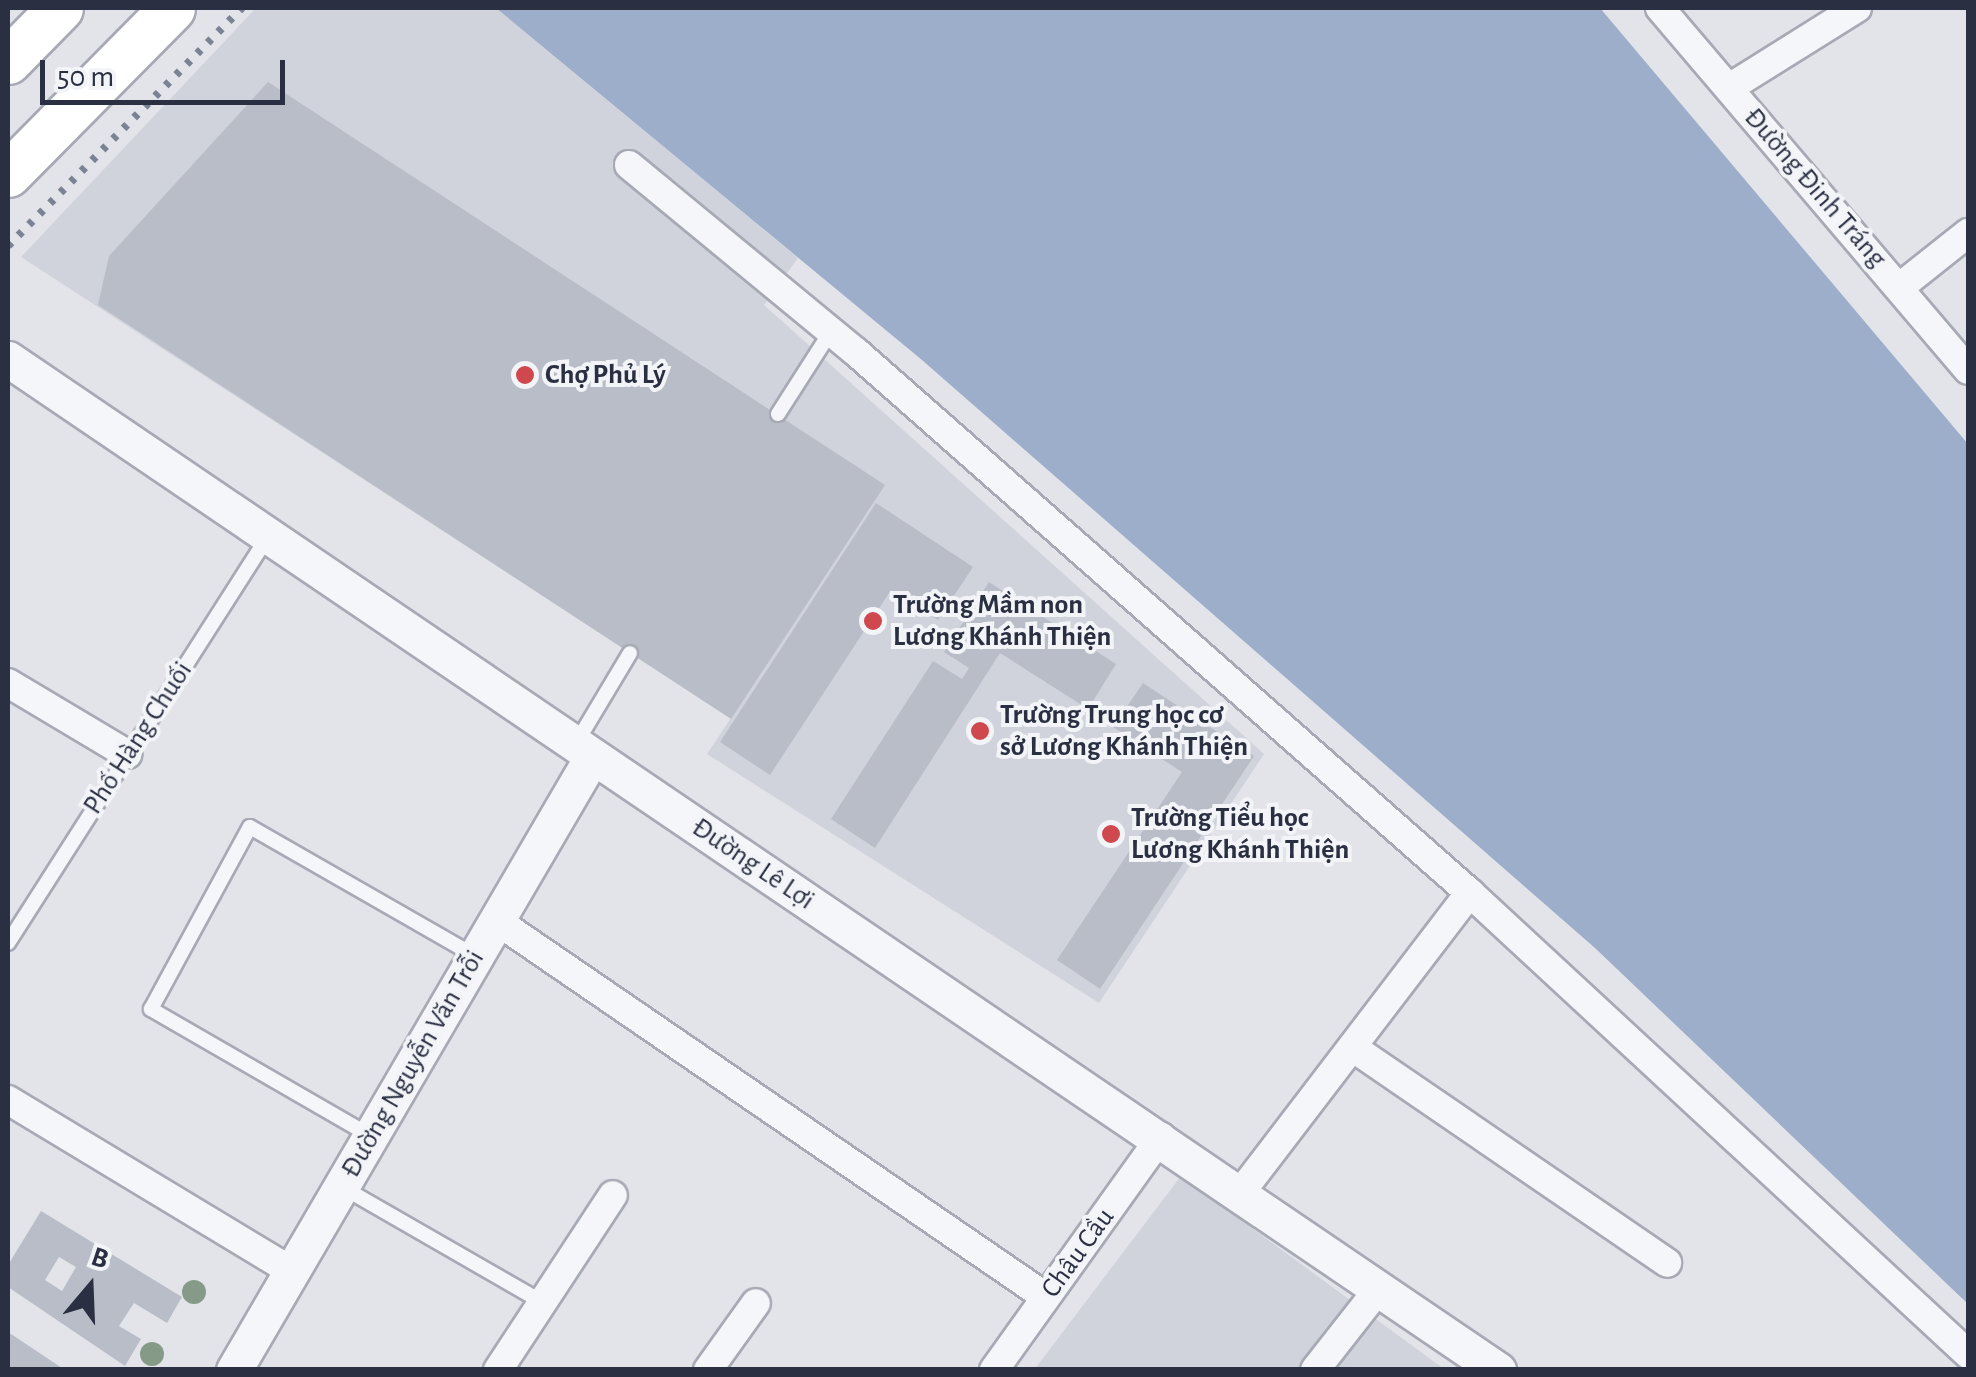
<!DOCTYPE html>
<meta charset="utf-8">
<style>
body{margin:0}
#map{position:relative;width:1976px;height:1377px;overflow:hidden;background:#e2e4ea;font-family:"Alegreya Sans",sans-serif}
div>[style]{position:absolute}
.built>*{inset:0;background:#d0d3dc}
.water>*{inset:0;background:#9daeca}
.building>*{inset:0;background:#b9bdc7}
.roads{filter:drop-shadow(2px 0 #a7aab4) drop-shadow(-2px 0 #a7aab4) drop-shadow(0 2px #a7aab4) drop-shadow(0 -2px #a7aab4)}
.service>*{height:14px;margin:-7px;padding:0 7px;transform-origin:7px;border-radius:7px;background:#f5f6f9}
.minor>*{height:28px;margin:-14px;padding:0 14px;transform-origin:14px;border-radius:14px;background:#f5f6f9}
.tertiary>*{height:35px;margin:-17.5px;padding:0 17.5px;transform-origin:17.5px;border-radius:17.5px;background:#f5f6f9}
.primary>*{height:45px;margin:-22.5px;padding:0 22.5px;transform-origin:22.5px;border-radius:22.5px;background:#fff}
.rail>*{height:8px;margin-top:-4px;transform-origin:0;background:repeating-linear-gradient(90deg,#7b8294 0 5px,transparent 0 15px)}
.trees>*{width:24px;height:24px;margin:-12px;border-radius:50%;background:#869a88}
.dots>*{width:28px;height:28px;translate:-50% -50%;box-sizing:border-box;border:5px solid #f2f4f8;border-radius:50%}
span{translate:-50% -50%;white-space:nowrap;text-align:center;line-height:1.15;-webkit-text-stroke:8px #f2f4f8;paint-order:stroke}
.street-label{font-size:28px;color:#2a3042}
.poi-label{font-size:28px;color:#2a3042;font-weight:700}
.left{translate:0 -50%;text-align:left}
.frame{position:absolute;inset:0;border:10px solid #2a3042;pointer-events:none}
.north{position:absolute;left:40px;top:1237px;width:100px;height:100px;-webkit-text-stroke:8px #f2f4f8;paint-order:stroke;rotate:19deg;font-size:28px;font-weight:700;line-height:40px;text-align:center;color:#2a3042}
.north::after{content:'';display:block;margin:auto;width:35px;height:45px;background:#2a3042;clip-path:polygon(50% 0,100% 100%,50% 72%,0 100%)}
.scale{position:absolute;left:40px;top:60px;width:245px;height:45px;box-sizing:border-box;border:5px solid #2a3042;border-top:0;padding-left:12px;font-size:30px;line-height:35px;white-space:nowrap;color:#2a3042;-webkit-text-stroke:8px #f2f4f8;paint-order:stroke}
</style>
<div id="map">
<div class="built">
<i style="clip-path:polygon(256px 8px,496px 8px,798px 258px,764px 305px,1264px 754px,1099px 1003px,707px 754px,731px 718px,21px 257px)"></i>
<i style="clip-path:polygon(1181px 1176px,1444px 1369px,1034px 1370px)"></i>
</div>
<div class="water">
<i style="clip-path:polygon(496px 8px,1600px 8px,1968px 444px,1968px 1304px,1595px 948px,922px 360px)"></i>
</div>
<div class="building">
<i style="clip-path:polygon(268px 82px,885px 485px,731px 719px,98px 305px,109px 256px)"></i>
<i style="clip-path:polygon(876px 503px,973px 567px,938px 620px,891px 590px,770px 775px,720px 742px)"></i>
<i style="clip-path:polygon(989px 582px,1116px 664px,1088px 709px,1000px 653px,875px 848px,831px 819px,933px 661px,962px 679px,969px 668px,944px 652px)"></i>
<i style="clip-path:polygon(1143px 683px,1254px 756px,1100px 989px,1057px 960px,1182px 772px,1113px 727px)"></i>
<i style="clip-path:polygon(evenodd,41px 1211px,182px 1297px,167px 1323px,134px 1303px,119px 1326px,141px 1339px,125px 1366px,8px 1287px,8px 1265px,41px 1211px,59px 1257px,76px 1267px,62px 1291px,45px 1280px,59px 1257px)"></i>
<i style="clip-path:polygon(8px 1332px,65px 1370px,8px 1370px)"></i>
</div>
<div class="roads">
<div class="service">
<i style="left:778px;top:414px;width:98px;rotate:-57.4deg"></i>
<i style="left:575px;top:745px;width:107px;rotate:-59.1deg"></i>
<i style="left:8px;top:943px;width:481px;rotate:-57.4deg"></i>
<i style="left:369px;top:1135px;width:252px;rotate:-150deg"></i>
<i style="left:151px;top:1009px;width:207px;rotate:-61.5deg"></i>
<i style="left:250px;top:827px;width:259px;rotate:29.8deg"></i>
<i style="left:342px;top:1187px;width:231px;rotate:29.9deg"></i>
</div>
<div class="minor">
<i style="left:1660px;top:8px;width:475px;rotate:49.6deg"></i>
<i style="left:1729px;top:88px;width:151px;rotate:-32deg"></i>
<i style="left:629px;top:165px;width:294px;rotate:39.5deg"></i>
<i style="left:856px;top:352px;width:818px;rotate:41.38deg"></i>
<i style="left:1470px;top:893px;width:679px;rotate:42.79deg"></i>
<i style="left:1900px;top:287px;width:87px;rotate:-38.5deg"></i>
<i style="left:8px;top:683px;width:139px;rotate:30.8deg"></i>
<i style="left:497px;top:921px;width:665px;rotate:34.41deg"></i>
<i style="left:1352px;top:1047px;width:382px;rotate:34.4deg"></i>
<i style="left:8px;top:1100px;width:332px;rotate:31.1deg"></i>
<i style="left:1241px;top:1192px;width:377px;rotate:-52.6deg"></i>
<i style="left:498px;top:1370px;width:209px;rotate:-56.7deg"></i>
<i style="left:708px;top:1370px;width:82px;rotate:-54.4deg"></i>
<i style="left:994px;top:1370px;width:287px;rotate:-54.4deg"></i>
<i style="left:1315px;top:1370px;width:105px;rotate:-51.9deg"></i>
</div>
<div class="tertiary">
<i style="left:8px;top:359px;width:1801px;rotate:34.16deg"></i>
<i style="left:234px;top:1370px;width:710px;rotate:-59.71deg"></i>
</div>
<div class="primary">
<i style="left:8px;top:61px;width:74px;rotate:-45.5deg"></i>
<i style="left:8px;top:174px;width:233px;rotate:-45.3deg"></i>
</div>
</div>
<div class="rail">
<i style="left:8px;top:246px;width:334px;rotate:-45.5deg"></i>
</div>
<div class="trees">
<i style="left:194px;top:1292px"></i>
<i style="left:152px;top:1354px"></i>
</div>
<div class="dots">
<i style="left:525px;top:375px;background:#cf484e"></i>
<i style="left:873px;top:621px;background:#cf484e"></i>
<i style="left:980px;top:731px;background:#cf484e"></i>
<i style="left:1111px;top:834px;background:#cf484e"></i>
</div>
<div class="street-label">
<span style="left:1815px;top:188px;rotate:49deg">Đường Đinh Tráng</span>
<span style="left:138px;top:738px;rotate:-57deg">Phố Hàng Chuối</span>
<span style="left:753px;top:864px;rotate:34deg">Đường Lê Lợi</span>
<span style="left:413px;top:1064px;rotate:-60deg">Đường Nguyễn Văn Trỗi</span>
<span style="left:1078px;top:1253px;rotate:-54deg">Châu Cầu</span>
</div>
<div class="poi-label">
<span class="left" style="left:545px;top:375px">Chợ Phủ Lý</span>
<span class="left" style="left:893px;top:621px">Trường Mầm non<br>Lương Khánh Thiện</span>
<span class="left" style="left:1000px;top:731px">Trường Trung học cơ<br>sở Lương Khánh Thiện</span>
<span class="left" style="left:1131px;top:834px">Trường Tiểu học<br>Lương Khánh Thiện</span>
</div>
<div class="frame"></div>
<div class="north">B</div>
<div class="scale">50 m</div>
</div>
